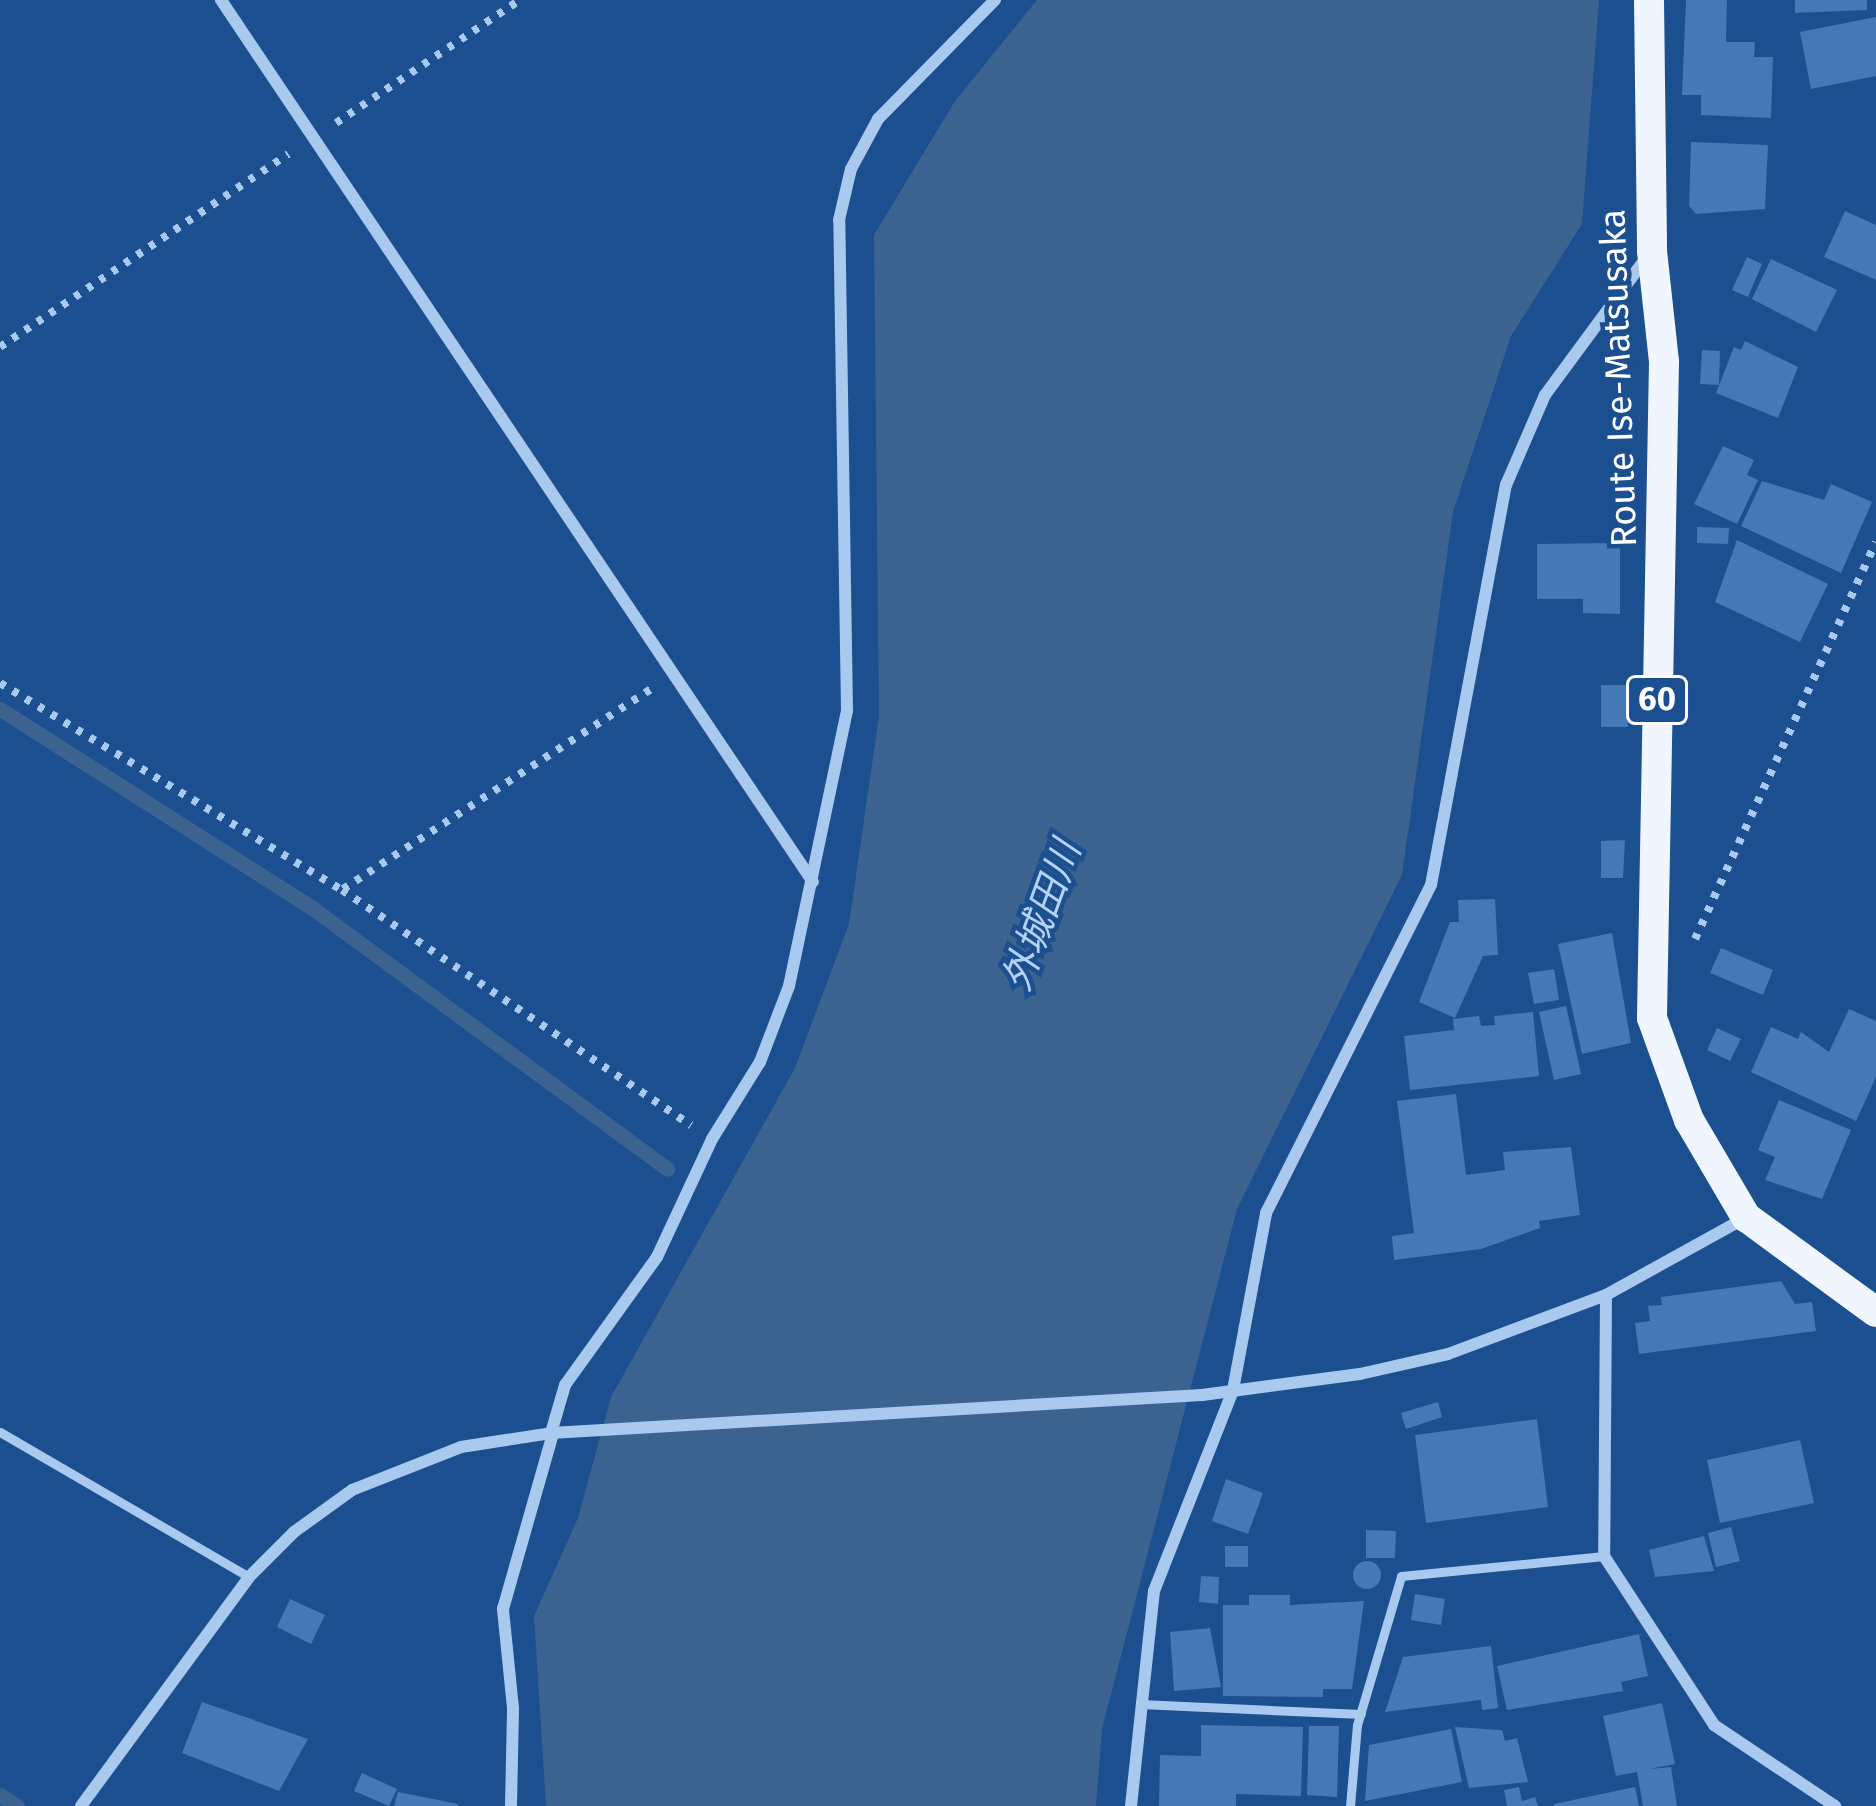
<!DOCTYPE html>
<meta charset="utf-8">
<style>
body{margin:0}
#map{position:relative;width:1876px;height:1806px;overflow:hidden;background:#1b4f8f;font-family:"Fira Sans","Noto Sans JP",sans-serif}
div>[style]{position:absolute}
.water>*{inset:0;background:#3c6290}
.stream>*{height:15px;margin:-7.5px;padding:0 7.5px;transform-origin:7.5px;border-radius:7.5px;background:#3c6290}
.building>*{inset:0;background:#4478b7}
.round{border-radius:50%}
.path>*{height:8px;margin-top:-4px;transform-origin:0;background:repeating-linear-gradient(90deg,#a9c9ee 0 6px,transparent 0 15px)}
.service>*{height:9px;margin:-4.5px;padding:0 4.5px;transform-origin:4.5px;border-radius:4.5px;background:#a9c9ee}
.minor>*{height:12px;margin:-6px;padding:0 6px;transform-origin:6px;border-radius:6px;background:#a9c9ee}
.primary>*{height:30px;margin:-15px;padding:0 15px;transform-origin:15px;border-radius:15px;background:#f0f6ff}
span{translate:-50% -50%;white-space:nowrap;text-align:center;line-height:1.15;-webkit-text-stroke:9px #1b4f8f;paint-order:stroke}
.shield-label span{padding:3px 9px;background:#1b4f8f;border:3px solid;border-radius:9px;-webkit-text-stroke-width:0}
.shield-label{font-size:33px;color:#fff;font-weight:700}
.street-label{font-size:36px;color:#fff}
.water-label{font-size:39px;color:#b5d3f5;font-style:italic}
</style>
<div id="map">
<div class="water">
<i style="clip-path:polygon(1037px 0,1599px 0,1582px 224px,1511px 336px,1453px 512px,1402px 875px,1237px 1209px,1102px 1729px,1096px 1806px,546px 1806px,534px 1616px,578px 1518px,611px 1397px,795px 1068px,849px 924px,879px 716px,874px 235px,955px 101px)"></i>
</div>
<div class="stream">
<i style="left:0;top:709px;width:374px;rotate:32.5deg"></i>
<i style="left:315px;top:910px;width:437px;rotate:36.3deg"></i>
<i style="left:0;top:1795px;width:20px;rotate:33deg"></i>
</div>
<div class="building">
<i style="clip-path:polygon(1686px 0,1727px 0,1726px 42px,1755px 42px,1754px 57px,1773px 57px,1771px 118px,1701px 115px,1701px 95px,1682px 95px)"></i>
<i style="clip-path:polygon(1795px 0,1867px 0,1867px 10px,1795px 13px)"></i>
<i style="clip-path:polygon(1876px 17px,1876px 76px,1811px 89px,1800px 32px)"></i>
<i style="clip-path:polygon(1691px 142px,1768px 145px,1765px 209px,1696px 214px,1689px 206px)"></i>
<i style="clip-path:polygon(1845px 211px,1876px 225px,1876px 280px,1824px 257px)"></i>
<i style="clip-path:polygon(1747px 257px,1762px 264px,1748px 297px,1732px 290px)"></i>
<i style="clip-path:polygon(1771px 259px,1837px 290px,1816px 332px,1752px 299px)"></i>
<i style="clip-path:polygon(1745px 341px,1798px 367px,1778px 418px,1716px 393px,1734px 347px,1741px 350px)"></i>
<i style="clip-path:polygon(1702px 350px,1720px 351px,1719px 385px,1700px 384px)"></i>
<i style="clip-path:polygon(1723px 446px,1754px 460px,1747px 475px,1758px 480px,1737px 524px,1694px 504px)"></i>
<i style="clip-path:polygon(1762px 481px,1824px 500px,1831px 484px,1872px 502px,1841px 573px,1741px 526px)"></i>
<i style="clip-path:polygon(1697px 527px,1729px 528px,1728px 544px,1697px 543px)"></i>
<i style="clip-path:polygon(1737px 540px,1828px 584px,1800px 642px,1715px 602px)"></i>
<i style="clip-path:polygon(1620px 543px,1620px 614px,1583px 613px,1583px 599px,1537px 599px,1537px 544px)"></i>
<i style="clip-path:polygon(1601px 685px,1627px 685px,1628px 727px,1601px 727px)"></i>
<i style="clip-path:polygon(1625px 840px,1623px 878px,1601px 878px,1601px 841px)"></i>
<i style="clip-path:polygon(1495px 899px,1498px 955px,1483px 956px,1455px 1018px,1419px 1002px,1450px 922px,1459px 922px,1458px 900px)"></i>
<i style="clip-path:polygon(1612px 933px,1631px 1043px,1582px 1054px,1558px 944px)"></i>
<i style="clip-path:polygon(1721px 948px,1773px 970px,1763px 995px,1710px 973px)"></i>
<i style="clip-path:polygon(1554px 969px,1559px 1000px,1534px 1004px,1528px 973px)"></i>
<i style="clip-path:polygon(1566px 1006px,1581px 1074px,1554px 1080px,1539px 1012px)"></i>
<i style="clip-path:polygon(1849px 1009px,1876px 1021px,1876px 1077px,1856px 1121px,1751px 1072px,1771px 1027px,1798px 1039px,1801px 1032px,1829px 1052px)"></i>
<i style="clip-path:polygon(1533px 1012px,1539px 1076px,1410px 1090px,1404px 1036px,1454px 1030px,1453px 1019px,1479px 1016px,1481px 1026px,1495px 1025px,1494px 1016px)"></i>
<i style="clip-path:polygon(1717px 1028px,1741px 1039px,1730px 1061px,1707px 1050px)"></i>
<i style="clip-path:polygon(1456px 1094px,1466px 1175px,1505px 1170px,1503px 1152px,1571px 1147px,1580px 1215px,1539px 1221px,1540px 1228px,1481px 1249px,1394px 1260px,1392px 1236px,1414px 1233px,1397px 1101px)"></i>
<i style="clip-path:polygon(1779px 1100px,1851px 1130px,1822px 1199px,1765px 1180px,1775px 1157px,1758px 1150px)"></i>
<i style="clip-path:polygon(1781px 1281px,1795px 1304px,1812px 1302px,1816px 1331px,1639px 1354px,1635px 1323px,1650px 1321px,1648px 1306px,1662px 1305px,1661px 1297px)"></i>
<i style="clip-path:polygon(1438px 1402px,1442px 1417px,1406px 1429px,1401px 1413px)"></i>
<i style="clip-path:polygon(1537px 1419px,1548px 1507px,1426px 1523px,1415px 1435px)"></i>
<i style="clip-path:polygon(1800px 1440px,1814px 1503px,1720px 1523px,1707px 1460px)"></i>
<i style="clip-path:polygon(1226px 1479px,1263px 1493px,1248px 1534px,1212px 1521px)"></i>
<i style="clip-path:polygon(1731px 1527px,1740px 1561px,1716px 1567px,1708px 1533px)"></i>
<i style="clip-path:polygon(1366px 1530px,1396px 1531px,1395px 1558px,1366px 1558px)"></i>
<i style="clip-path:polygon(1704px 1536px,1714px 1571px,1655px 1577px,1649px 1550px)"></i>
<i style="clip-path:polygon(1225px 1546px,1248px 1546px,1248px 1567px,1225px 1567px)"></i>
<i class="round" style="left:1353px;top:1561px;width:28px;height:28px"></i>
<i style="clip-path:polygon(1201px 1576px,1219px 1577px,1218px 1604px,1199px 1602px)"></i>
<i style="clip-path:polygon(1415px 1594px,1445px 1599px,1441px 1625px,1411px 1620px)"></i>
<i style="clip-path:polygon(1249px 1595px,1290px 1595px,1290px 1605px,1364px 1601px,1352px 1689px,1323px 1689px,1323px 1697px,1223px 1696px,1223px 1605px,1249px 1605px)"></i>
<i style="clip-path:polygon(290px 1599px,325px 1615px,311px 1644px,277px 1627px)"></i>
<i style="clip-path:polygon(1210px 1628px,1221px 1687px,1174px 1691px,1170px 1632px)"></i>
<i style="clip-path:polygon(1639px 1634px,1648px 1676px,1621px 1682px,1623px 1691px,1507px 1710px,1497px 1666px)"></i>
<i style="clip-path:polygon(1491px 1646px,1498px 1708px,1482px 1710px,1481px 1700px,1385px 1712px,1403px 1657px)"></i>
<i style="clip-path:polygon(202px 1702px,308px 1739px,279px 1791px,182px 1753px)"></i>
<i style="clip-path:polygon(1662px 1703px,1675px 1764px,1649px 1769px,1671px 1767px,1677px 1806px,1643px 1806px,1637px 1772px,1616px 1776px,1603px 1716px)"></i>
<i style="clip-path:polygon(1201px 1725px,1303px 1727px,1301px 1796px,1236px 1794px,1236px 1806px,1159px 1806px,1160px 1755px,1201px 1756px)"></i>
<i style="clip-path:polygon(1309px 1726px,1339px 1726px,1337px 1797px,1307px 1795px)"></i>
<i style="clip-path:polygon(1455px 1727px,1502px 1730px,1505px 1741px,1517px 1738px,1528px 1782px,1469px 1788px)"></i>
<i style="clip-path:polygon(1451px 1729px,1462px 1782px,1365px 1801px,1369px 1745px)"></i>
<i style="clip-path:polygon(362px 1773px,397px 1789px,389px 1806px,354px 1791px)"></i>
<i style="clip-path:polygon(1519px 1787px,1522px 1801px,1535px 1797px,1538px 1806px,1507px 1806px,1504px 1790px)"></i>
<i style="clip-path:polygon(1635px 1787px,1639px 1806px,1554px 1806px,1554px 1804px)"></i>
<i style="clip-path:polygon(398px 1792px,458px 1804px,458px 1806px,394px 1806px)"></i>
</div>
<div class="path">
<i style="left:336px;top:123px;width:221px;rotate:-33.8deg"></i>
<i style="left:0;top:347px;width:347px;rotate:-33.8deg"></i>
<i style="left:0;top:683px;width:400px;rotate:31.2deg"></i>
<i style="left:342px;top:890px;width:421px;rotate:34deg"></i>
<i style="left:343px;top:889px;width:369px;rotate:-33deg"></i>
<i style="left:1695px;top:939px;width:436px;rotate:-65.5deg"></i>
</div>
<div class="service">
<i style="left:0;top:1432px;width:288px;rotate:30.2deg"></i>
<i style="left:1140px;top:1704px;width:221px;rotate:2.6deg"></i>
<i style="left:1350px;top:1806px;width:81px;rotate:-85.1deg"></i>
<i style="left:1357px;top:1725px;width:155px;rotate:-73.5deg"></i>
<i style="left:1401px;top:1576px;width:204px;rotate:-5.6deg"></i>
</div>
<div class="minor">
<i style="left:221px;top:0;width:1062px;rotate:56.13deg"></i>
<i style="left:1606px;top:1295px;width:261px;rotate:90.4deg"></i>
<i style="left:1604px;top:1556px;width:202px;rotate:56.9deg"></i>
<i style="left:1714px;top:1725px;width:146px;rotate:33.8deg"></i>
<i style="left:551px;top:1433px;width:50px;rotate:-73.7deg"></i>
<i style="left:565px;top:1385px;width:158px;rotate:-54.3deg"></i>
<i style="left:657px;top:1257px;width:130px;rotate:-65deg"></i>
<i style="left:712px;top:1139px;width:91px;rotate:-58.1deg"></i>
<i style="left:760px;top:1062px;width:81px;rotate:-69.1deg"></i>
<i style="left:789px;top:986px;width:281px;rotate:-78.1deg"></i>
<i style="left:847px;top:711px;width:491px;rotate:-90.9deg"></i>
<i style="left:839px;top:220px;width:52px;rotate:-76.8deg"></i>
<i style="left:851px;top:169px;width:57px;rotate:-61.6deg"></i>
<i style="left:878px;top:119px;width:167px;rotate:-45.5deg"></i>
<i style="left:81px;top:1806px;width:284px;rotate:-53.7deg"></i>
<i style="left:249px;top:1577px;width:64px;rotate:-45deg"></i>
<i style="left:294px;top:1532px;width:72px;rotate:-35.9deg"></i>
<i style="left:352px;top:1490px;width:117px;rotate:-21.5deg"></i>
<i style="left:461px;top:1447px;width:91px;rotate:-8.8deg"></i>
<i style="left:551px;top:1433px;width:652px;rotate:-3.34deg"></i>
<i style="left:1202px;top:1395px;width:159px;rotate:-7.6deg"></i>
<i style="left:1360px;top:1374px;width:90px;rotate:-12.8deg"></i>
<i style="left:1448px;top:1354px;width:169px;rotate:-20.5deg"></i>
<i style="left:1606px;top:1295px;width:159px;rotate:-29deg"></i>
<i style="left:511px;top:1806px;width:98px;rotate:-88.8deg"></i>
<i style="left:513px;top:1708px;width:100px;rotate:-95.8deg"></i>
<i style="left:503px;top:1609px;width:183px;rotate:-74.1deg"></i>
<i style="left:1131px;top:1806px;width:216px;rotate:-83.9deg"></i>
<i style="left:1154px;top:1591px;width:216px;rotate:-68.5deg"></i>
<i style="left:1233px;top:1390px;width:180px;rotate:-79.4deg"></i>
<i style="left:1266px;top:1213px;width:367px;rotate:-63.3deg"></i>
<i style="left:1431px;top:885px;width:407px;rotate:-79.4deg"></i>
<i style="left:1506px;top:485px;width:98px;rotate:-66.6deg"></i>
<i style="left:1545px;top:395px;width:170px;rotate:-53.6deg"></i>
</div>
<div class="primary">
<i style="left:1649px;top:0;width:251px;rotate:89.3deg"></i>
<i style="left:1652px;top:251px;width:112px;rotate:83.8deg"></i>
<i style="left:1664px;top:362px;width:656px;rotate:91.05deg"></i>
<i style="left:1652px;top:1018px;width:109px;rotate:70.1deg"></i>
<i style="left:1689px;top:1120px;width:113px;rotate:59.6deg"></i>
<i style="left:1746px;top:1217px;width:161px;rotate:36.2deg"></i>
</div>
<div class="shield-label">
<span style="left:1657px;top:700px">60</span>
</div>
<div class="street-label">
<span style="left:1619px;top:378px;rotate:-92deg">Route Ise-Matsusaka</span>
</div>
<div class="water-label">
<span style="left:1042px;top:916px;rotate:-70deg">外城田川</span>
</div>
</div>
